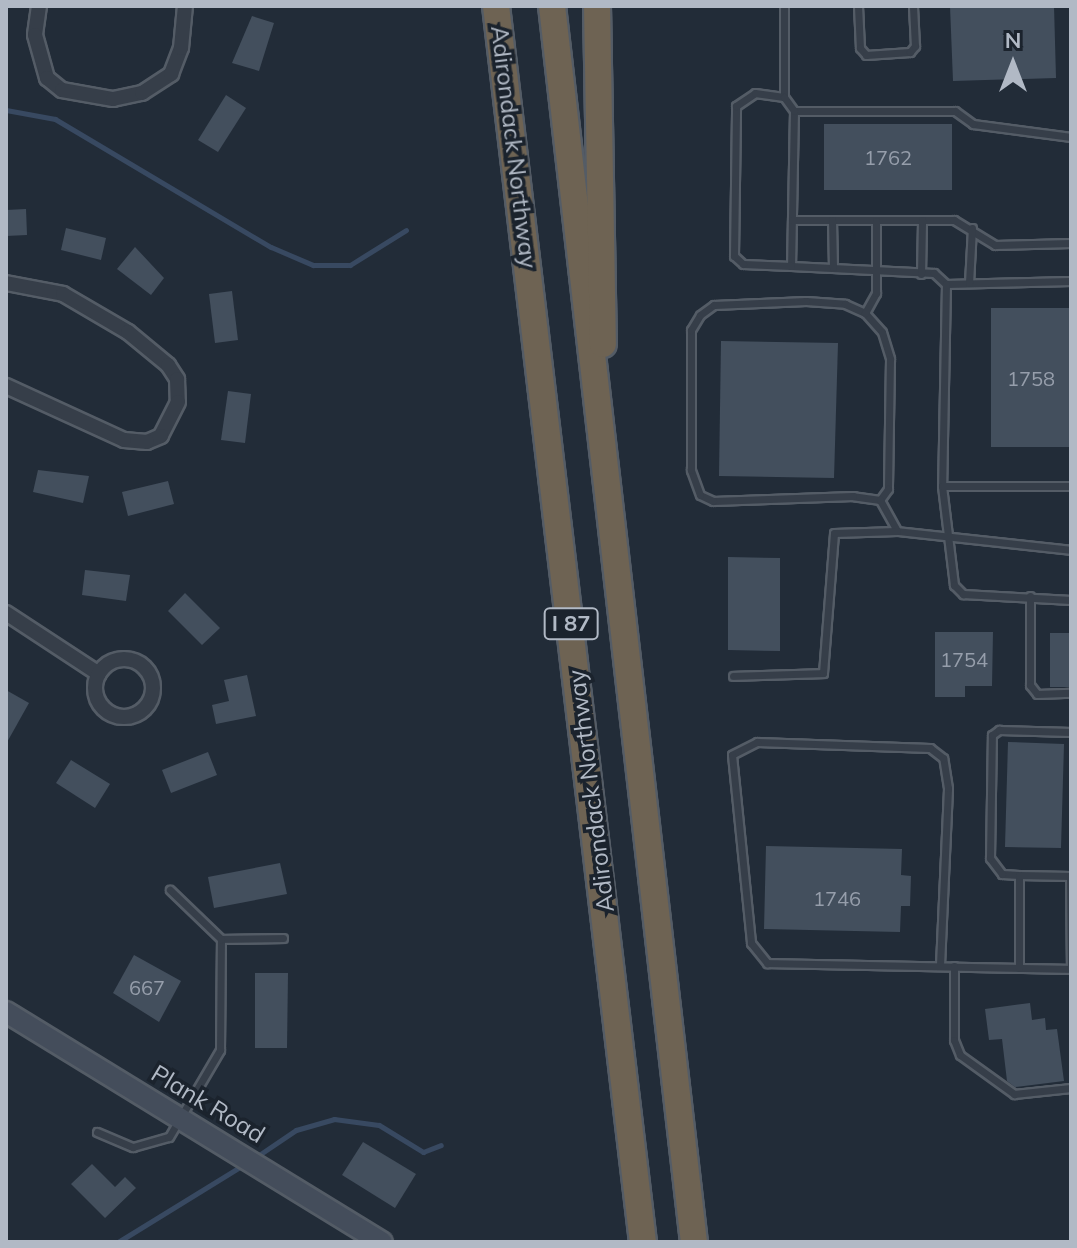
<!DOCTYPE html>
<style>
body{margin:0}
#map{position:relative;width:1077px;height:1248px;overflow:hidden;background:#222c38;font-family:Mulish,sans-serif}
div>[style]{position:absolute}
.stream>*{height:5px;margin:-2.5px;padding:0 2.5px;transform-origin:2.5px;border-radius:2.5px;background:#384961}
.building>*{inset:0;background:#434f5d}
.roads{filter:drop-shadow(2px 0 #545c66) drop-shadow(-2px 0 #545c66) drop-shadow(0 2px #545c66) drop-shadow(0 -2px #545c66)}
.lane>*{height:7px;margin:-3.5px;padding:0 3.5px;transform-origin:3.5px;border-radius:3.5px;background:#363e49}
.street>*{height:14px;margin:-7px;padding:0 7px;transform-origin:7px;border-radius:7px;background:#363e49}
.street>.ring{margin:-7px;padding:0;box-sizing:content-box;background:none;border:14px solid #363e49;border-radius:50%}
.secondary>*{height:20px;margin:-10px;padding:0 10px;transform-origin:10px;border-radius:10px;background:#444d5b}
.highway>*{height:26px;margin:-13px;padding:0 13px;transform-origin:13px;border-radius:13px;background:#6e6353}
span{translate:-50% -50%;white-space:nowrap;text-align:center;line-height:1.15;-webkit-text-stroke:7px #1b232d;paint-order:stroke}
.number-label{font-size:20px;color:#969eab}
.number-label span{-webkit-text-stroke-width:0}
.shield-label span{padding:2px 6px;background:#1b232d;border:2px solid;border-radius:6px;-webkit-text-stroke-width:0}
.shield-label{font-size:22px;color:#b1b9c5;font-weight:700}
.street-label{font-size:24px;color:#b1b9c5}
.frame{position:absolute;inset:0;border:8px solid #b1b9c5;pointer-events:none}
.north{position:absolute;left:973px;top:24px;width:80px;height:80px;-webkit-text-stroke:6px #1b232d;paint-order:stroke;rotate:0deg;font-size:22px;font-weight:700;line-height:32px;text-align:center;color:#b1b9c5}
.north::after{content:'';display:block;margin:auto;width:28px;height:36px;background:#b1b9c5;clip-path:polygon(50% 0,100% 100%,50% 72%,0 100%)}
</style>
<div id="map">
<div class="stream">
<i style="left:6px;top:110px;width:50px;rotate:10.4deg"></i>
<i style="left:55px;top:119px;width:251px;rotate:30.7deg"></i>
<i style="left:271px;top:247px;width:46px;rotate:23.2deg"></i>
<i style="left:313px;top:265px;width:37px"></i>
<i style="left:350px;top:265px;width:66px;rotate:-32deg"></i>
<i style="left:253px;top:1159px;width:52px;rotate:-34deg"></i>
<i style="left:296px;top:1130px;width:40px;rotate:-16deg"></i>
<i style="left:334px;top:1119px;width:45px;rotate:7.6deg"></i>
<i style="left:379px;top:1125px;width:52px;rotate:31.5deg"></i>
<i style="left:423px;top:1152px;width:19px;rotate:-21deg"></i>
<i style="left:118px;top:1242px;width:149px;rotate:-31.6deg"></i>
</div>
<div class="building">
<i style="clip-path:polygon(950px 6px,1054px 6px,1056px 78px,953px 81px)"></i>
<i style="clip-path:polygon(252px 16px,274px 23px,259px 71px,232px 63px)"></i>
<i style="clip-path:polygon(226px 95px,246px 108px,218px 152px,198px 140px)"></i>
<i style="clip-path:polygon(824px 124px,952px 124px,952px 190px,824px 190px)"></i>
<i style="clip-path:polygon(26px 209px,27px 235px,6px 236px,6px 210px)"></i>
<i style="clip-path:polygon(66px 228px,106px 238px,101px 260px,61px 250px)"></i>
<i style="clip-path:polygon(135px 247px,164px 278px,151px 295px,117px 269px)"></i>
<i style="clip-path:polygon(232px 291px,238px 340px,215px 343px,209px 294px)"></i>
<i style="clip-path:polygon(991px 308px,1071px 308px,1071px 447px,991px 447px)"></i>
<i style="clip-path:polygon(721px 341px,838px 343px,834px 478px,719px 476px)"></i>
<i style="clip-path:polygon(228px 391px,251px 394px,245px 443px,221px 440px)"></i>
<i style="clip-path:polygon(38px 470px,89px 476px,83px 503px,33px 492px)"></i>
<i style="clip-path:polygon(168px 481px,174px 504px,128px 516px,122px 492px)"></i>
<i style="clip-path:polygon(728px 557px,780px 558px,780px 651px,728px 650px)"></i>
<i style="clip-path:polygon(85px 570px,130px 575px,126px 601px,82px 595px)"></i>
<i style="clip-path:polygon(185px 593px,220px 628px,202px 645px,168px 611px)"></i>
<i style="clip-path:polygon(935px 632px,993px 632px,992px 686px,965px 686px,965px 697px,935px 697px)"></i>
<i style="clip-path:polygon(1050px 633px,1071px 633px,1071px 687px,1050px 687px)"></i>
<i style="clip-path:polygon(247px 675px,256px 716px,216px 724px,212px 705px,229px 701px,224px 680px)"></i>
<i style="clip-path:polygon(6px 690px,29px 703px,6px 744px)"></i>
<i style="clip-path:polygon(1008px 742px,1064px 744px,1061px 848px,1005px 847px)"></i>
<i style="clip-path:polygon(208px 752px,217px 775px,171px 793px,162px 770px)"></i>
<i style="clip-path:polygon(71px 760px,110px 784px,95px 808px,56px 783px)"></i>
<i style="clip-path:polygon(766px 846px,902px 849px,901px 875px,911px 876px,910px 906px,901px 906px,900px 932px,764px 929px)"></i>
<i style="clip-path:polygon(280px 863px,287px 894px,214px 908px,208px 877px)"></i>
<i style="clip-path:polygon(134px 955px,181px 981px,159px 1022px,113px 993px)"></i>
<i style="clip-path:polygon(255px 973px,288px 973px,287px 1048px,255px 1048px)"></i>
<i style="clip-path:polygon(1030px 1003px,1032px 1020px,1045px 1018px,1046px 1030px,1057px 1029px,1064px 1081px,1015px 1087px,1007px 1081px,1002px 1039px,989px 1040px,985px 1009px)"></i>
<i style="clip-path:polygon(363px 1142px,416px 1174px,395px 1208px,342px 1175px)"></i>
<i style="clip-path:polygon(92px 1164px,115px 1187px,125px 1177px,136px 1188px,105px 1218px,71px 1184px)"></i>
</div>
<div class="roads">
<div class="lane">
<i style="left:784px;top:6px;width:91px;rotate:90deg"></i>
<i style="left:858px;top:6px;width:42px;rotate:87.3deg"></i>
<i style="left:860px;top:48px;width:9px;rotate:49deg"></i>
<i style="left:866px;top:55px;width:44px;rotate:-3.9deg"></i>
<i style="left:910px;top:52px;width:8px;rotate:-50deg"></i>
<i style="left:915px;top:46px;width:40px;rotate:-92.9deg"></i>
<i style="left:1071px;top:137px;width:99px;rotate:-172.4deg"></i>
<i style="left:973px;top:124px;width:22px;rotate:-144deg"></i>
<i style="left:955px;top:111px;width:161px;rotate:180deg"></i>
<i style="left:794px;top:111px;width:155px;rotate:91.1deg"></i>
<i style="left:791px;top:266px;width:143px;rotate:2.8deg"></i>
<i style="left:934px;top:273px;width:16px;rotate:43deg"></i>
<i style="left:946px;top:284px;width:125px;rotate:-1.4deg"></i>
<i style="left:792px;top:220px;width:162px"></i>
<i style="left:954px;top:220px;width:48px;rotate:31.4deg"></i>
<i style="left:995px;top:245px;width:76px;rotate:-1.5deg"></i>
<i style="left:832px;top:220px;width:47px;rotate:88.8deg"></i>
<i style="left:791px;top:266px;width:48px;rotate:-177.6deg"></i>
<i style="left:743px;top:264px;width:12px;rotate:-138deg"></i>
<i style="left:734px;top:256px;width:150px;rotate:-89.2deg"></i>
<i style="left:736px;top:106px;width:23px;rotate:-34deg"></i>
<i style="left:755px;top:93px;width:29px;rotate:8deg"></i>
<i style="left:784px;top:97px;width:17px;rotate:54deg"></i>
<i style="left:921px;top:274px;width:54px;rotate:-88.9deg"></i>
<i style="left:969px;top:283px;width:55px;rotate:-86.9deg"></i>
<i style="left:946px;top:284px;width:202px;rotate:91.1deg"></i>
<i style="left:942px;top:486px;width:100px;rotate:83.1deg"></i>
<i style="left:954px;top:585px;width:13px;rotate:45deg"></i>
<i style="left:963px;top:594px;width:108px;rotate:3.2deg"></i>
<i style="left:806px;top:301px;width:39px;rotate:4deg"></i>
<i style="left:845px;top:304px;width:22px;rotate:24deg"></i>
<i style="left:865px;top:313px;width:25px;rotate:48deg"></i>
<i style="left:882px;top:332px;width:28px;rotate:73deg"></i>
<i style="left:890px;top:359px;width:130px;rotate:90.9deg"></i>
<i style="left:888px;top:489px;width:14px;rotate:126deg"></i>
<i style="left:880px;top:500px;width:27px;rotate:-172deg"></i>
<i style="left:853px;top:496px;width:140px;rotate:178deg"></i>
<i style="left:713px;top:501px;width:14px;rotate:-155deg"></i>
<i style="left:700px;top:495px;width:27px;rotate:-110deg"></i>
<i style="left:691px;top:470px;width:140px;rotate:-90deg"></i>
<i style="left:691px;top:330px;width:17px;rotate:-59deg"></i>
<i style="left:700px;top:315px;width:17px;rotate:-36deg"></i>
<i style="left:714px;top:305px;width:92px;rotate:-2.5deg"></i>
<i style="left:865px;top:313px;width:23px;rotate:-61deg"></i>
<i style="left:876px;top:293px;width:72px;rotate:-90deg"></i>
<i style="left:942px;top:486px;width:129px"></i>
<i style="left:880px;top:500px;width:35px;rotate:61deg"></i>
<i style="left:897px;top:531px;width:175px;rotate:6.2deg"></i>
<i style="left:1030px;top:596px;width:89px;rotate:90deg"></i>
<i style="left:1030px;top:685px;width:11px;rotate:52deg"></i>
<i style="left:1037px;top:694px;width:34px;rotate:-2deg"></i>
<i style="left:733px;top:676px;width:90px;rotate:-1.9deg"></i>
<i style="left:823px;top:673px;width:140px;rotate:-85.5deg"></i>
<i style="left:834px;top:533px;width:63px;rotate:-1.8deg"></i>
<i style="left:1019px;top:875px;width:17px;rotate:-177deg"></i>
<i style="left:1002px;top:874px;width:20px;rotate:-127deg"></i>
<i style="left:990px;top:858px;width:123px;rotate:-89.1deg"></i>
<i style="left:992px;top:735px;width:9px;rotate:-36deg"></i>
<i style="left:999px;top:730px;width:72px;rotate:1.6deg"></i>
<i style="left:221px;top:939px;width:62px;rotate:-0.9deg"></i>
<i style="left:940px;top:965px;width:177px;rotate:-87.4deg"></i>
<i style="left:948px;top:788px;width:30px;rotate:-99deg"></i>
<i style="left:943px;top:758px;width:16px;rotate:-142deg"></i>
<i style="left:930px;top:748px;width:173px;rotate:-178deg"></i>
<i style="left:757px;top:742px;width:28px;rotate:153deg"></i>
<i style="left:732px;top:755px;width:189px;rotate:84.2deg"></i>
<i style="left:751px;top:943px;width:26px;rotate:51deg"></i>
<i style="left:767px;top:963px;width:304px;rotate:1.1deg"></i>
<i style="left:954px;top:966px;width:74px;rotate:90deg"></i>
<i style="left:954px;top:1040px;width:16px;rotate:68deg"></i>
<i style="left:960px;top:1055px;width:67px;rotate:35.8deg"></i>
<i style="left:1014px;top:1094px;width:57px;rotate:-6deg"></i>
<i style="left:1019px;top:968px;width:93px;rotate:-90deg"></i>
<i style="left:1019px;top:875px;width:51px;rotate:1.1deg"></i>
<i style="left:1070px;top:876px;width:93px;rotate:89.4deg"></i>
<i style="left:97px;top:1132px;width:39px;rotate:23deg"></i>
<i style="left:133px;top:1147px;width:37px;rotate:-16deg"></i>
<i style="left:169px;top:1137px;width:101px;rotate:-59.6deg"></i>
<i style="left:220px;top:1050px;width:111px;rotate:-89.5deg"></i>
<i style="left:221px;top:939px;width:71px;rotate:-136.1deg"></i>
</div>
<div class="street">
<i style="left:39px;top:6px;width:29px;rotate:98deg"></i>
<i style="left:35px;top:35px;width:45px;rotate:74.4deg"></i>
<i style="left:47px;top:78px;width:19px;rotate:39deg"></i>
<i style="left:62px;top:90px;width:52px;rotate:10deg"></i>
<i style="left:113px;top:99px;width:30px;rotate:-12deg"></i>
<i style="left:142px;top:93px;width:35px;rotate:-33deg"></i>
<i style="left:171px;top:74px;width:28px;rotate:-69deg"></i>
<i style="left:181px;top:48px;width:42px;rotate:-84.6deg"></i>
<i style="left:6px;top:283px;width:58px;rotate:10.9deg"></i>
<i style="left:63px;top:294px;width:75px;rotate:30.3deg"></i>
<i style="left:128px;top:332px;width:52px;rotate:39.5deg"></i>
<i style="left:168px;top:365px;width:17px;rotate:57deg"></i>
<i style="left:177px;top:379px;width:23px;rotate:88deg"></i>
<i style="left:178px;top:402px;width:38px;rotate:117deg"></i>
<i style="left:161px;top:436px;width:15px;rotate:157deg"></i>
<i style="left:147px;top:442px;width:23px;rotate:-175deg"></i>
<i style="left:124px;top:440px;width:130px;rotate:-155.4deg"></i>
<i style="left:6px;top:613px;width:111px;rotate:33.3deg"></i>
<i class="ring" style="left:95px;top:659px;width:44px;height:44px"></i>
</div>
<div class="secondary">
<i style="left:6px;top:1012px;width:441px;rotate:31.5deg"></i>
</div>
<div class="highway">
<i style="left:496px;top:6px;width:1245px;rotate:83.22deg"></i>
<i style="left:552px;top:6px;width:1244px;rotate:83.45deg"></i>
<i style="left:597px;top:6px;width:338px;rotate:89deg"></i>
</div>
</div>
<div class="number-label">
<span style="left:888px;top:157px">1762</span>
<span style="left:1031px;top:378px">1758</span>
<span style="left:964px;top:659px">1754</span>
<span style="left:837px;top:898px">1746</span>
<span style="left:147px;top:987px">667</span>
</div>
<div class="shield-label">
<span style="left:571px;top:624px">I 87</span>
</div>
<div class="street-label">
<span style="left:514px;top:147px;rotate:83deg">Adirondack Northway</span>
<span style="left:591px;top:791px;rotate:-97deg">Adirondack Northway</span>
<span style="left:208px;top:1104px;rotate:31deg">Plank Road</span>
</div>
<div class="frame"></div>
<div class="north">N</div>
</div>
